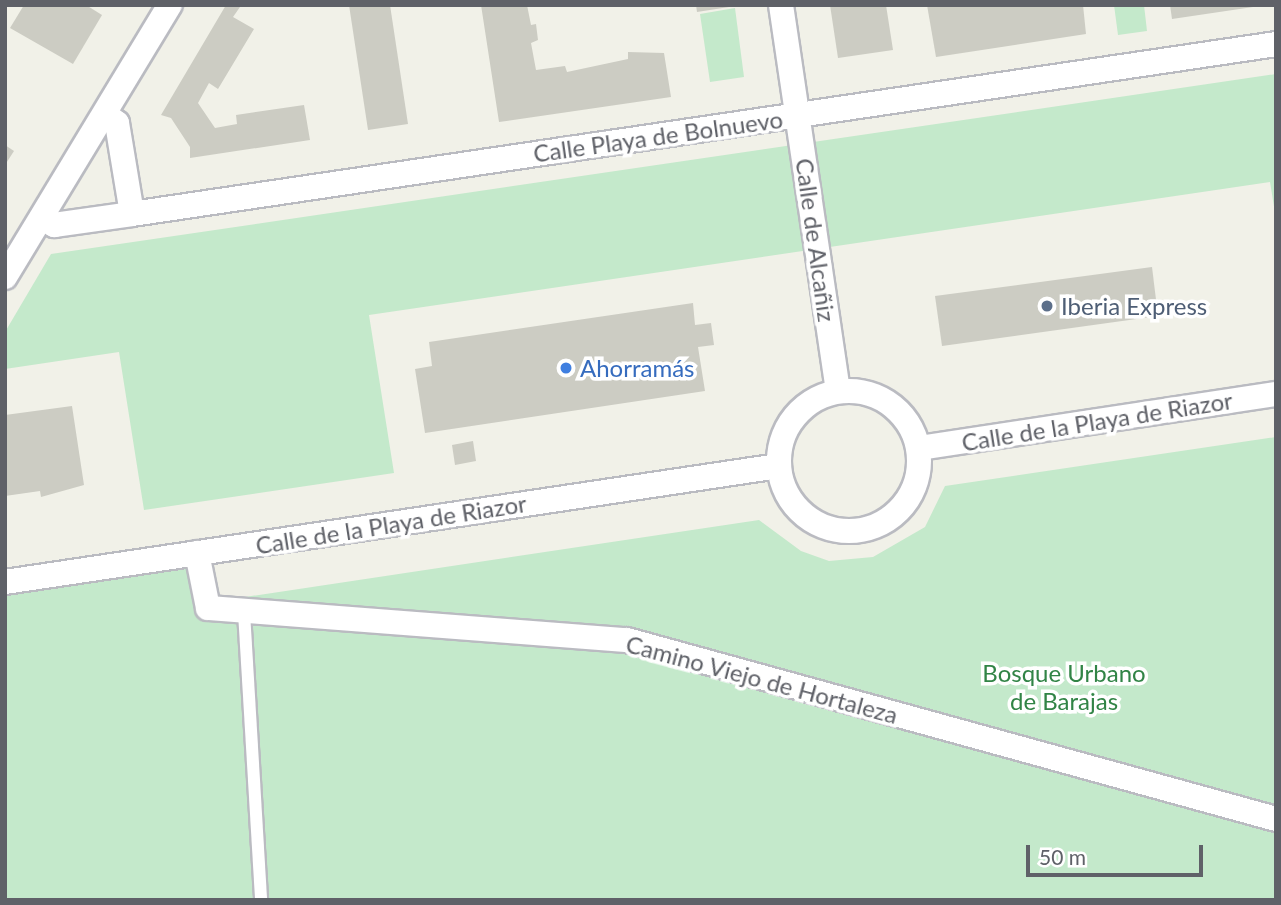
<!DOCTYPE html>
<meta charset="utf-8">
<style>
body{margin:0}
#map{position:relative;width:1281px;height:905px;overflow:hidden;background:#f1f1e8;font-family:Lato,sans-serif}
div>[style]{position:absolute}
.green>*{inset:0;background:#c4e9cb}
.building>*{inset:0;background:#ccccc3}
.roads{filter:drop-shadow(2px 0 #babbc1) drop-shadow(-2px 0 #babbc1) drop-shadow(0 2px #babbc1) drop-shadow(0 -2px #babbc1)}
.lane>*{height:12px;margin:-6px;padding:0 6px;transform-origin:6px;border-radius:6px;background:#fff}
.street>*{height:24px;margin:-12px;padding:0 12px;transform-origin:12px;border-radius:12px;background:#fff}
.street>.ring{margin:-12px;padding:0;box-sizing:content-box;background:none;border:24px solid #fff;border-radius:50%}
.dots>*{width:19px;height:19px;translate:-50% -50%;box-sizing:border-box;border:4px solid #fff;border-radius:50%}
span{translate:-50% -50%;white-space:nowrap;text-align:center;line-height:1.15;-webkit-text-stroke:7px #fff;paint-order:stroke}
.street-label{font-size:24px;color:#5f6168}
.service-label{font-size:24px;color:#4e5e75}
.left{translate:0 -50%;text-align:left}
.shop-label{font-size:24px;color:#366cbe}
.park-label{font-size:24px;color:#318446}
.frame{position:absolute;inset:0;border:7px solid #5f6168;pointer-events:none}
.scale{position:absolute;left:1026px;top:845px;width:177px;height:32px;box-sizing:border-box;border:4px solid #5f6168;border-top:0;padding-left:9px;font-size:21px;line-height:24px;white-space:nowrap;color:#5f6168;-webkit-text-stroke:5px #fff;paint-order:stroke}
</style>
<div id="map">
<div class="green">
<i style="clip-path:polygon(1114px 5px,1144px 5px,1147px 31px,1118px 35px)"></i>
<i style="clip-path:polygon(735px 8px,744px 77px,710px 82px,700px 14px)"></i>
<i style="clip-path:polygon(1276px 74px,1276px 219px,1270px 182px,369px 315px,394px 473px,144px 510px,119px 352px,5px 369px,5px 332px,51px 254px)"></i>
<i style="clip-path:polygon(1276px 437px,1276px 900px,5px 900px,5px 582px,197px 553px,205px 599px,245px 597px,759px 520px,801px 551px,829px 561px,873px 557px,925px 527px,945px 486px)"></i>
</div>
<div class="building">
<i style="clip-path:polygon(24px 5px,86px 5px,102px 15px,73px 64px,10px 28px)"></i>
<i style="clip-path:polygon(226px 5px,240px 7px,233px 17px,254px 29px,218px 89px,209px 83px,198px 103px,215px 128px,237px 124px,236px 115px,304px 105px,310px 140px,190px 158px,190px 147px,171px 118px,161px 115px)"></i>
<i style="clip-path:polygon(349px 5px,390px 5px,408px 124px,368px 130px)"></i>
<i style="clip-path:polygon(481px 5px,527px 5px,531px 25px,536px 24px,538px 40px,531px 43px,536px 70px,565px 66px,567px 72px,628px 59px,628px 52px,664px 53px,671px 97px,499px 122px)"></i>
<i style="clip-path:polygon(696px 5px,729px 5px,729px 7px,697px 12px)"></i>
<i style="clip-path:polygon(830px 5px,886px 5px,893px 50px,838px 58px)"></i>
<i style="clip-path:polygon(927px 5px,1083px 5px,1086px 34px,936px 57px)"></i>
<i style="clip-path:polygon(1170px 5px,1253px 5px,1253px 7px,1172px 19px)"></i>
<i style="clip-path:polygon(5px 145px,14px 151px,5px 165px)"></i>
<i style="clip-path:polygon(1152px 267px,1158px 316px,942px 346px,935px 296px)"></i>
<i style="clip-path:polygon(693px 303px,695px 325px,711px 323px,714px 345px,698px 347px,705px 391px,425px 433px,415px 369px,432px 366px,429px 342px)"></i>
<i style="clip-path:polygon(72px 406px,84px 485px,41px 497px,40px 491px,5px 496px,5px 415px)"></i>
<i style="clip-path:polygon(473px 441px,476px 461px,455px 465px,452px 445px)"></i>
</div>
<div class="roads">
<div class="lane">
<i style="left:244px;top:612px;width:289px;rotate:86.6deg"></i>
</div>
<div class="street">
<i style="left:781px;top:5px;width:390px;rotate:81.6deg"></i>
<i style="left:105px;top:114px;width:15px;rotate:37deg"></i>
<i style="left:117px;top:123px;width:92px;rotate:80.6deg"></i>
<i style="left:43px;top:217px;width:14px;rotate:36deg"></i>
<i style="left:54px;top:225px;width:79px;rotate:-8deg"></i>
<i style="left:132px;top:214px;width:1157px;rotate:-8.45deg"></i>
<i style="left:5px;top:277px;width:318px;rotate:-58.8deg"></i>
<i class="ring" style="left:779px;top:391px;width:116px;height:116px"></i>
<i style="left:919px;top:448px;width:361px;rotate:-8.6deg"></i>
<i style="left:197px;top:553px;width:56px;rotate:78.7deg"></i>
<i style="left:208px;top:608px;width:420px;rotate:4.4deg"></i>
<i style="left:627px;top:640px;width:673px;rotate:15.42deg"></i>
<i style="left:5px;top:582px;width:782px;rotate:-8.53deg"></i>
</div>
</div>
<div class="dots">
<i style="left:1047px;top:306px;background:#5c6f8a"></i>
<i style="left:566px;top:368px;background:#3f7fe0"></i>
</div>
<div class="street-label">
<span style="left:658px;top:136px;rotate:-8deg">Calle Playa de Bolnuevo</span>
<span style="left:816px;top:240px;rotate:82deg">Calle de Alcañiz</span>
<span style="left:1097px;top:421px;rotate:-9deg">Calle de la Playa de Riazor</span>
<span style="left:391px;top:524px;rotate:-9deg">Calle de la Playa de Riazor</span>
<span style="left:762px;top:679px;rotate:15deg">Camino Viejo de Hortaleza</span>
</div>
<div class="service-label">
<span class="left" style="left:1061px;top:306px">Iberia Express</span>
</div>
<div class="shop-label">
<span class="left" style="left:580px;top:368px">Ahorramás</span>
</div>
<div class="park-label">
<span style="left:1064px;top:687px">Bosque Urbano<br>de Barajas</span>
</div>
<div class="frame"></div>
<div class="scale">50 m</div>
</div>
